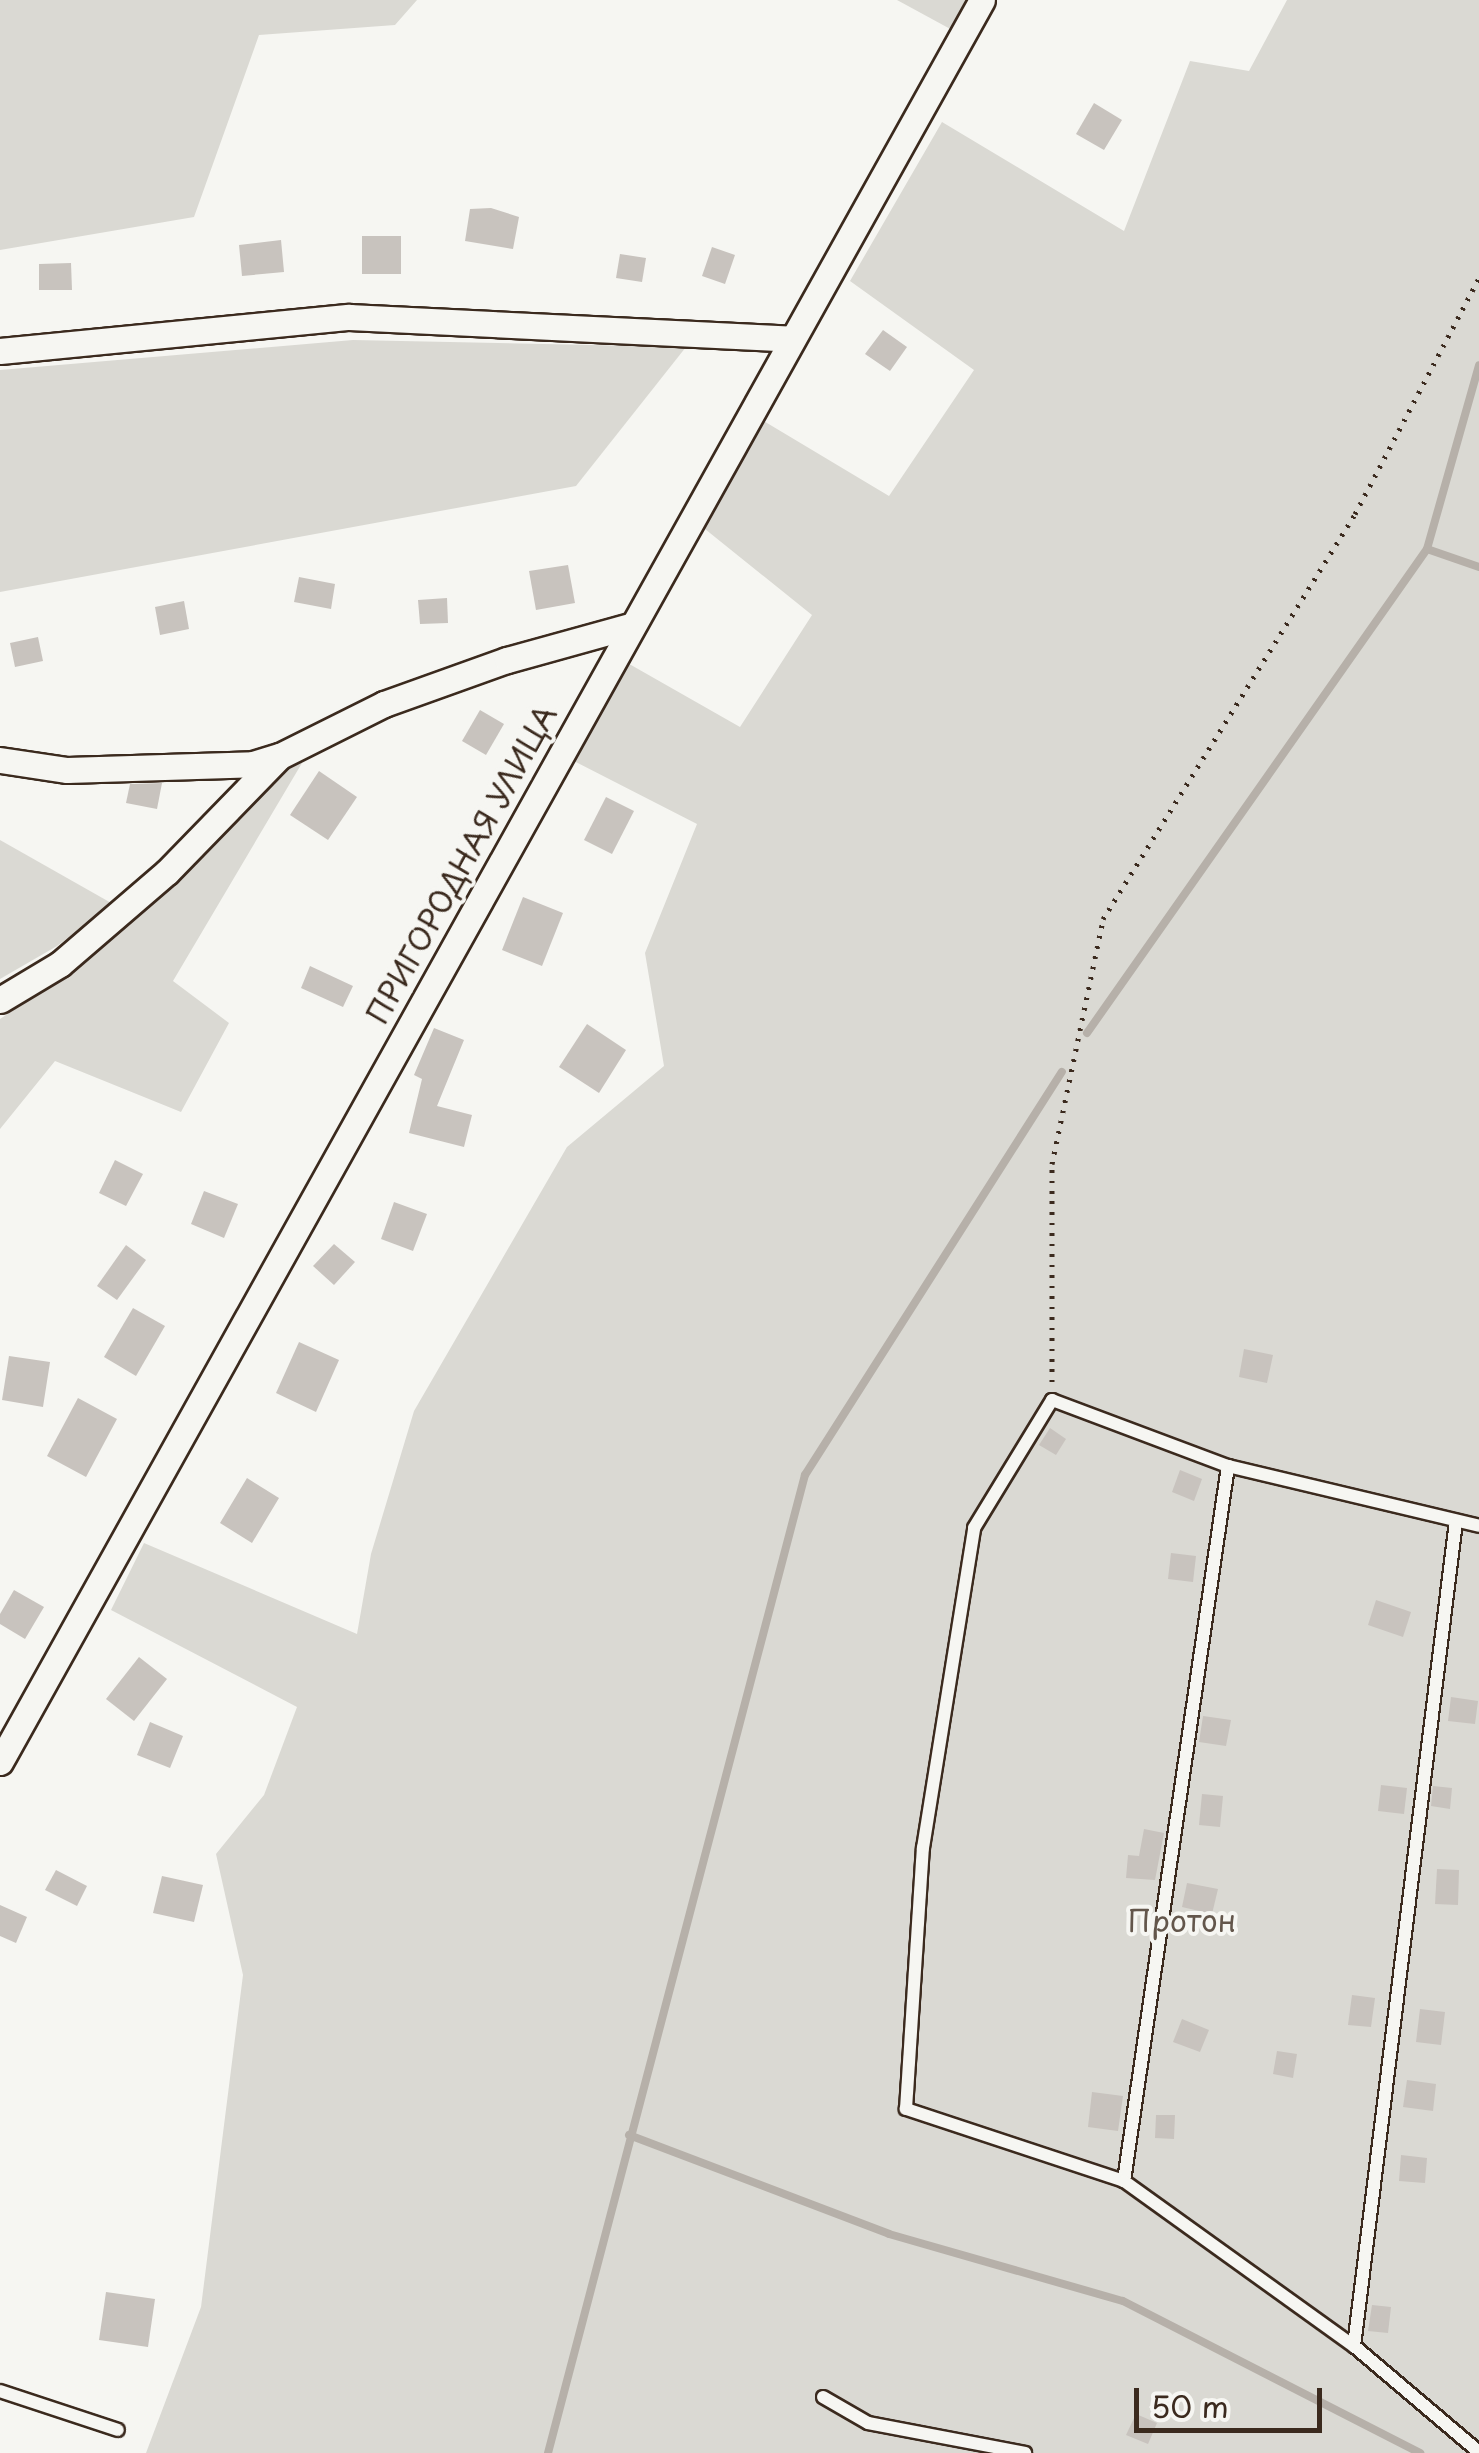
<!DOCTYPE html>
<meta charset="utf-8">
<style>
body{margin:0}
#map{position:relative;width:1479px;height:2453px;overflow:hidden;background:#f6f6f2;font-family:"Playpen Sans",sans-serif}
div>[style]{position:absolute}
.green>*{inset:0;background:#dad9d3}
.stream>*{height:8px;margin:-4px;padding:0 4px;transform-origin:4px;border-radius:4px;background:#b6b0a9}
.building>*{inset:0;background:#c8c3be}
.path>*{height:5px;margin-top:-2.5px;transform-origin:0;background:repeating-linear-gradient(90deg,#3b2a1e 0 2.5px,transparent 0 10.5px)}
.roads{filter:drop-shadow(2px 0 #3b2a1e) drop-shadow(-2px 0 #3b2a1e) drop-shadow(0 2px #3b2a1e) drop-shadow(0 -2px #3b2a1e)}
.lane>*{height:12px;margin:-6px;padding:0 6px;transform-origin:6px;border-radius:6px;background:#f6f6f2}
.street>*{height:25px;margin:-12.5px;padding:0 12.5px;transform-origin:12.5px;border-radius:12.5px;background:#f6f6f2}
span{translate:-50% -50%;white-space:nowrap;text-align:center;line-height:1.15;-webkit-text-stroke:8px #f6f6f2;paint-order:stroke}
.street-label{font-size:30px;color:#3b2a1e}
.park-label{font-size:30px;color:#63564b}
.scale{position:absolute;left:1134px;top:2388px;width:188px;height:45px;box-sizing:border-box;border:5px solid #3b2a1e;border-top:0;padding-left:12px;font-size:30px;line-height:35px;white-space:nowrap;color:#3b2a1e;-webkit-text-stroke:8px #f6f6f2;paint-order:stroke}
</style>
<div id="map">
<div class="green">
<i style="clip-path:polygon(0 0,417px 0,395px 25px,259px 35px,194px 217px,0 250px)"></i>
<i style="clip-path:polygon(897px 0,970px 0,954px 31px)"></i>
<i style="clip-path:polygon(1287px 0,1479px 0,1479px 2453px,146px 2453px,201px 2307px,243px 1975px,216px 1854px,264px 1795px,297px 1707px,111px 1610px,144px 1543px,357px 1634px,371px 1554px,414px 1411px,567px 1147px,664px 1066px,645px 953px,697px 824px,568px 758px,624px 661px,740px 727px,812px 615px,700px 525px,762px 420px,889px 496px,974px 370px,850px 281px,942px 122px,1124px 231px,1190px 61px,1249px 71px)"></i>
<i style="clip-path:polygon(353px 340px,686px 347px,576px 486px,0 592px,0 370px)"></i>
<i style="clip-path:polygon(302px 763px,173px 981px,229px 1023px,181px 1112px,55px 1061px,0 1129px,0 1019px,68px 974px,177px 882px,285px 767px)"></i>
<i style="clip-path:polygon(0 840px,113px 904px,57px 946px,0 979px)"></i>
</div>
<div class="stream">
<i style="left:1427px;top:549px;width:55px;rotate:19.1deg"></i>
<i style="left:1087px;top:1033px;width:591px;rotate:-54.91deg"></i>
<i style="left:1427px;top:549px;width:191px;rotate:-74.2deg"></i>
<i style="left:629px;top:2135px;width:278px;rotate:20.8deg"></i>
<i style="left:889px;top:2234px;width:243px;rotate:16deg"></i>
<i style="left:1123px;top:2301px;width:334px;rotate:27.1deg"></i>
<i style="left:548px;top:2453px;width:1011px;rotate:-75.28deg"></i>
<i style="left:805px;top:1475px;width:478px;rotate:-57.5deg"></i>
</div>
<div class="building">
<i style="clip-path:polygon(1094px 103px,1122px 120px,1104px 150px,1076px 134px)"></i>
<i style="clip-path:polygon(491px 208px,519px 217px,513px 249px,465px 241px,470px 209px)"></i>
<i style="clip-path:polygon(362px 236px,401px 236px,401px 274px,362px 274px)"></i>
<i style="clip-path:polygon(281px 240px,284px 272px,242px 276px,239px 245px)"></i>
<i style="clip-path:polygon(712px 247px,735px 255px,725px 284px,702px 276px)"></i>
<i style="clip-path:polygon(620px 254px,646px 258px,642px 282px,616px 278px)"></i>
<i style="clip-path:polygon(71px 263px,72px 290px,39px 290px,39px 264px)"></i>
<i style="clip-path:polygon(883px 330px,907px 347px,890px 371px,865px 354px)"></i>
<i style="clip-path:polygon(568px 565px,575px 603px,536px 610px,529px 571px)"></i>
<i style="clip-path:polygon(299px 577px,335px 584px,331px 609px,294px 602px)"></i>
<i style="clip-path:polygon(447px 598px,448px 623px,420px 624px,418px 600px)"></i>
<i style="clip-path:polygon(184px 601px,189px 629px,160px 635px,155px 607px)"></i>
<i style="clip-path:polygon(38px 637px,43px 661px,15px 667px,10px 643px)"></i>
<i style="clip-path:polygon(480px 710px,504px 724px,486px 755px,462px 741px)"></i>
<i style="clip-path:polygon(319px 771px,357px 797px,328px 840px,290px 815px)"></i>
<i style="clip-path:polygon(162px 783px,157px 809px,126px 803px,130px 784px)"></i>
<i style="clip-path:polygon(606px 797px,634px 811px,612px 854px,584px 840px)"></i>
<i style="clip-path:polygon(523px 897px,563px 913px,542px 966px,502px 950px)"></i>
<i style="clip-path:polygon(310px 966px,353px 986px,343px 1007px,301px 988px)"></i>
<i style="clip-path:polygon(587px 1024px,626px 1050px,599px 1093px,559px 1067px)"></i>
<i style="clip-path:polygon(434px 1028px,464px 1040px,437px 1106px,472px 1115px,464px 1147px,409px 1133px,422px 1079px,414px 1075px)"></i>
<i style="clip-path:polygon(115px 1160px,143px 1174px,126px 1206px,99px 1193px)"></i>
<i style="clip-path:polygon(204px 1191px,238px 1204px,224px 1238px,191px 1224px)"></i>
<i style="clip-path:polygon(394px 1202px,427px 1214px,413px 1251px,381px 1239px)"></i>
<i style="clip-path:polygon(334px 1244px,355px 1262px,334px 1285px,313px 1266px)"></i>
<i style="clip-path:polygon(126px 1245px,146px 1260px,117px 1300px,97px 1286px)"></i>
<i style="clip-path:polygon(133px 1308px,165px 1326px,136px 1376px,104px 1357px)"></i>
<i style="clip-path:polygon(299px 1342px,339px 1360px,316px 1412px,276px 1393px)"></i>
<i style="clip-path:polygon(1244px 1349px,1273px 1355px,1267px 1383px,1239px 1377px)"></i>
<i style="clip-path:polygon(9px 1356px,50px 1362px,43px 1407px,2px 1400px)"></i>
<i style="clip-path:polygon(78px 1398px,117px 1419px,86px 1477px,47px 1456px)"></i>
<i style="clip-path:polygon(1050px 1428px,1066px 1439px,1056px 1455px,1039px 1445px)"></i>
<i style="clip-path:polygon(1180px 1470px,1202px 1479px,1194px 1501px,1172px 1492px)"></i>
<i style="clip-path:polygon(247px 1478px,279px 1498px,252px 1543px,220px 1523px)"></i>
<i style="clip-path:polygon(1171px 1553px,1196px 1556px,1193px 1582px,1168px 1579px)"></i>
<i style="clip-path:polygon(14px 1590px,44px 1607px,25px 1639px,0 1624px,0 1614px)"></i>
<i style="clip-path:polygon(1376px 1600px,1411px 1612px,1403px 1637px,1368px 1625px)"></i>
<i style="clip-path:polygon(139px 1657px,167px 1679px,134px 1721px,106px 1699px)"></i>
<i style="clip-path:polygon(1451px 1697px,1478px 1701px,1475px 1724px,1448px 1721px)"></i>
<i style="clip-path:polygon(1203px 1716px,1231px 1720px,1226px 1746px,1199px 1742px)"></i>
<i style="clip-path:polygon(150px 1722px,183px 1736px,170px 1768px,137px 1755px)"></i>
<i style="clip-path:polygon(1381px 1785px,1407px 1788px,1404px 1814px,1378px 1811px)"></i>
<i style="clip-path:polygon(1433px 1786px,1452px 1788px,1450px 1809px,1431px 1806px)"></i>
<i style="clip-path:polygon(1202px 1794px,1223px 1796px,1220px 1827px,1199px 1825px)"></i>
<i style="clip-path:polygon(1144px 1829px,1164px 1833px,1155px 1880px,1126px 1878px,1128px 1855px,1139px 1856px)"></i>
<i style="clip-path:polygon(1437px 1869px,1459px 1870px,1458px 1905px,1435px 1904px)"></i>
<i style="clip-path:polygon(56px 1870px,87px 1886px,77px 1906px,45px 1890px)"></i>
<i style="clip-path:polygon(162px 1876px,203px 1885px,194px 1922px,153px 1913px)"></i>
<i style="clip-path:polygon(1187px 1883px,1218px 1889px,1212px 1914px,1182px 1907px)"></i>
<i style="clip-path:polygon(0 1905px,27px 1917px,16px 1943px,0 1936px)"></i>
<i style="clip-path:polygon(1352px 1995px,1375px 1998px,1371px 2027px,1348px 2025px)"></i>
<i style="clip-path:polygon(1420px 2009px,1445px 2012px,1441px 2045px,1416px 2042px)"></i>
<i style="clip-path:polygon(1182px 2019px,1209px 2030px,1200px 2052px,1173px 2042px)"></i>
<i style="clip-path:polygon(1277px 2051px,1297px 2054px,1293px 2078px,1273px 2074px)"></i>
<i style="clip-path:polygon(1407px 2080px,1436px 2084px,1433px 2111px,1403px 2107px)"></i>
<i style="clip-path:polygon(1092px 2092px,1123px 2096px,1118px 2131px,1088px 2127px)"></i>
<i style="clip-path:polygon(1156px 2115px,1175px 2115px,1174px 2139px,1155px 2138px)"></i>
<i style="clip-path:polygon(1401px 2155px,1427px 2158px,1425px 2183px,1399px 2181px)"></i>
<i style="clip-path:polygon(106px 2292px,155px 2299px,148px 2347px,99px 2340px)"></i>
<i style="clip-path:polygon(1372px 2305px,1391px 2307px,1388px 2333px,1368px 2331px)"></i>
<i style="clip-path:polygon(1136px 2414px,1157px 2423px,1148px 2444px,1126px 2435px)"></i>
</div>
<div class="path">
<i style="left:1052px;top:1382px;width:218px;rotate:-90deg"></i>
<i style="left:1052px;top:1164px;width:250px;rotate:-78.2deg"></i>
<i style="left:1103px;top:919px;width:477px;rotate:-58.1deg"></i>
<i style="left:1355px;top:514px;width:267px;rotate:-62.3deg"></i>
</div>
<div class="roads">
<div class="lane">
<i style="left:1228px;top:1466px;width:723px;rotate:98.28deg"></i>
<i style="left:1124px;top:2181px;width:230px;rotate:-161.7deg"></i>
<i style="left:906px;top:2109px;width:262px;rotate:-86.3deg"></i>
<i style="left:923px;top:1848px;width:324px;rotate:-80.9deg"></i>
<i style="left:974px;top:1528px;width:150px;rotate:-58.6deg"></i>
<i style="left:1052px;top:1400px;width:188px;rotate:20.6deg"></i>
<i style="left:1228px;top:1466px;width:258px;rotate:13.4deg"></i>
<i style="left:1124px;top:2181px;width:283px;rotate:35.7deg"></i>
<i style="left:1354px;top:2346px;width:164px;rotate:40.3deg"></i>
<i style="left:1354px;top:2346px;width:831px;rotate:-82.95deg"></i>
<i style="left:0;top:2391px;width:124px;rotate:18.3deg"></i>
<i style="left:823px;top:2397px;width:52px;rotate:30deg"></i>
<i style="left:868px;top:2423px;width:160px;rotate:10.8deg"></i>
</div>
<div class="street">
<i style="left:0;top:351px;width:351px;rotate:-5.6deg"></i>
<i style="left:349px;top:317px;width:444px;rotate:2.8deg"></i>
<i style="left:0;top:760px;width:68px;rotate:8.5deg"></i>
<i style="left:67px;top:770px;width:186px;rotate:-1.8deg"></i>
<i style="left:253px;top:764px;width:28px;rotate:-17deg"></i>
<i style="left:280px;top:756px;width:116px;rotate:-26.6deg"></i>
<i style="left:384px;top:704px;width:131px;rotate:-19.7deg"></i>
<i style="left:507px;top:660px;width:128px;rotate:-15.5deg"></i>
<i style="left:0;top:1000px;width:70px;rotate:-31deg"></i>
<i style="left:60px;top:964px;width:141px;rotate:-40.7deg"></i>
<i style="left:167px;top:872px;width:159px;rotate:-45.8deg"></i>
<i style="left:0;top:1762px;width:2017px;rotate:-60.87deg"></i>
</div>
</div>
<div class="street-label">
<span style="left:461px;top:864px;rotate:-61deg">ПРИГОРОДНАЯ УЛИЦА</span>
</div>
<div class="park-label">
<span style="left:1182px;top:1920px">Протон</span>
</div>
<div class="scale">50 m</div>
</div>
